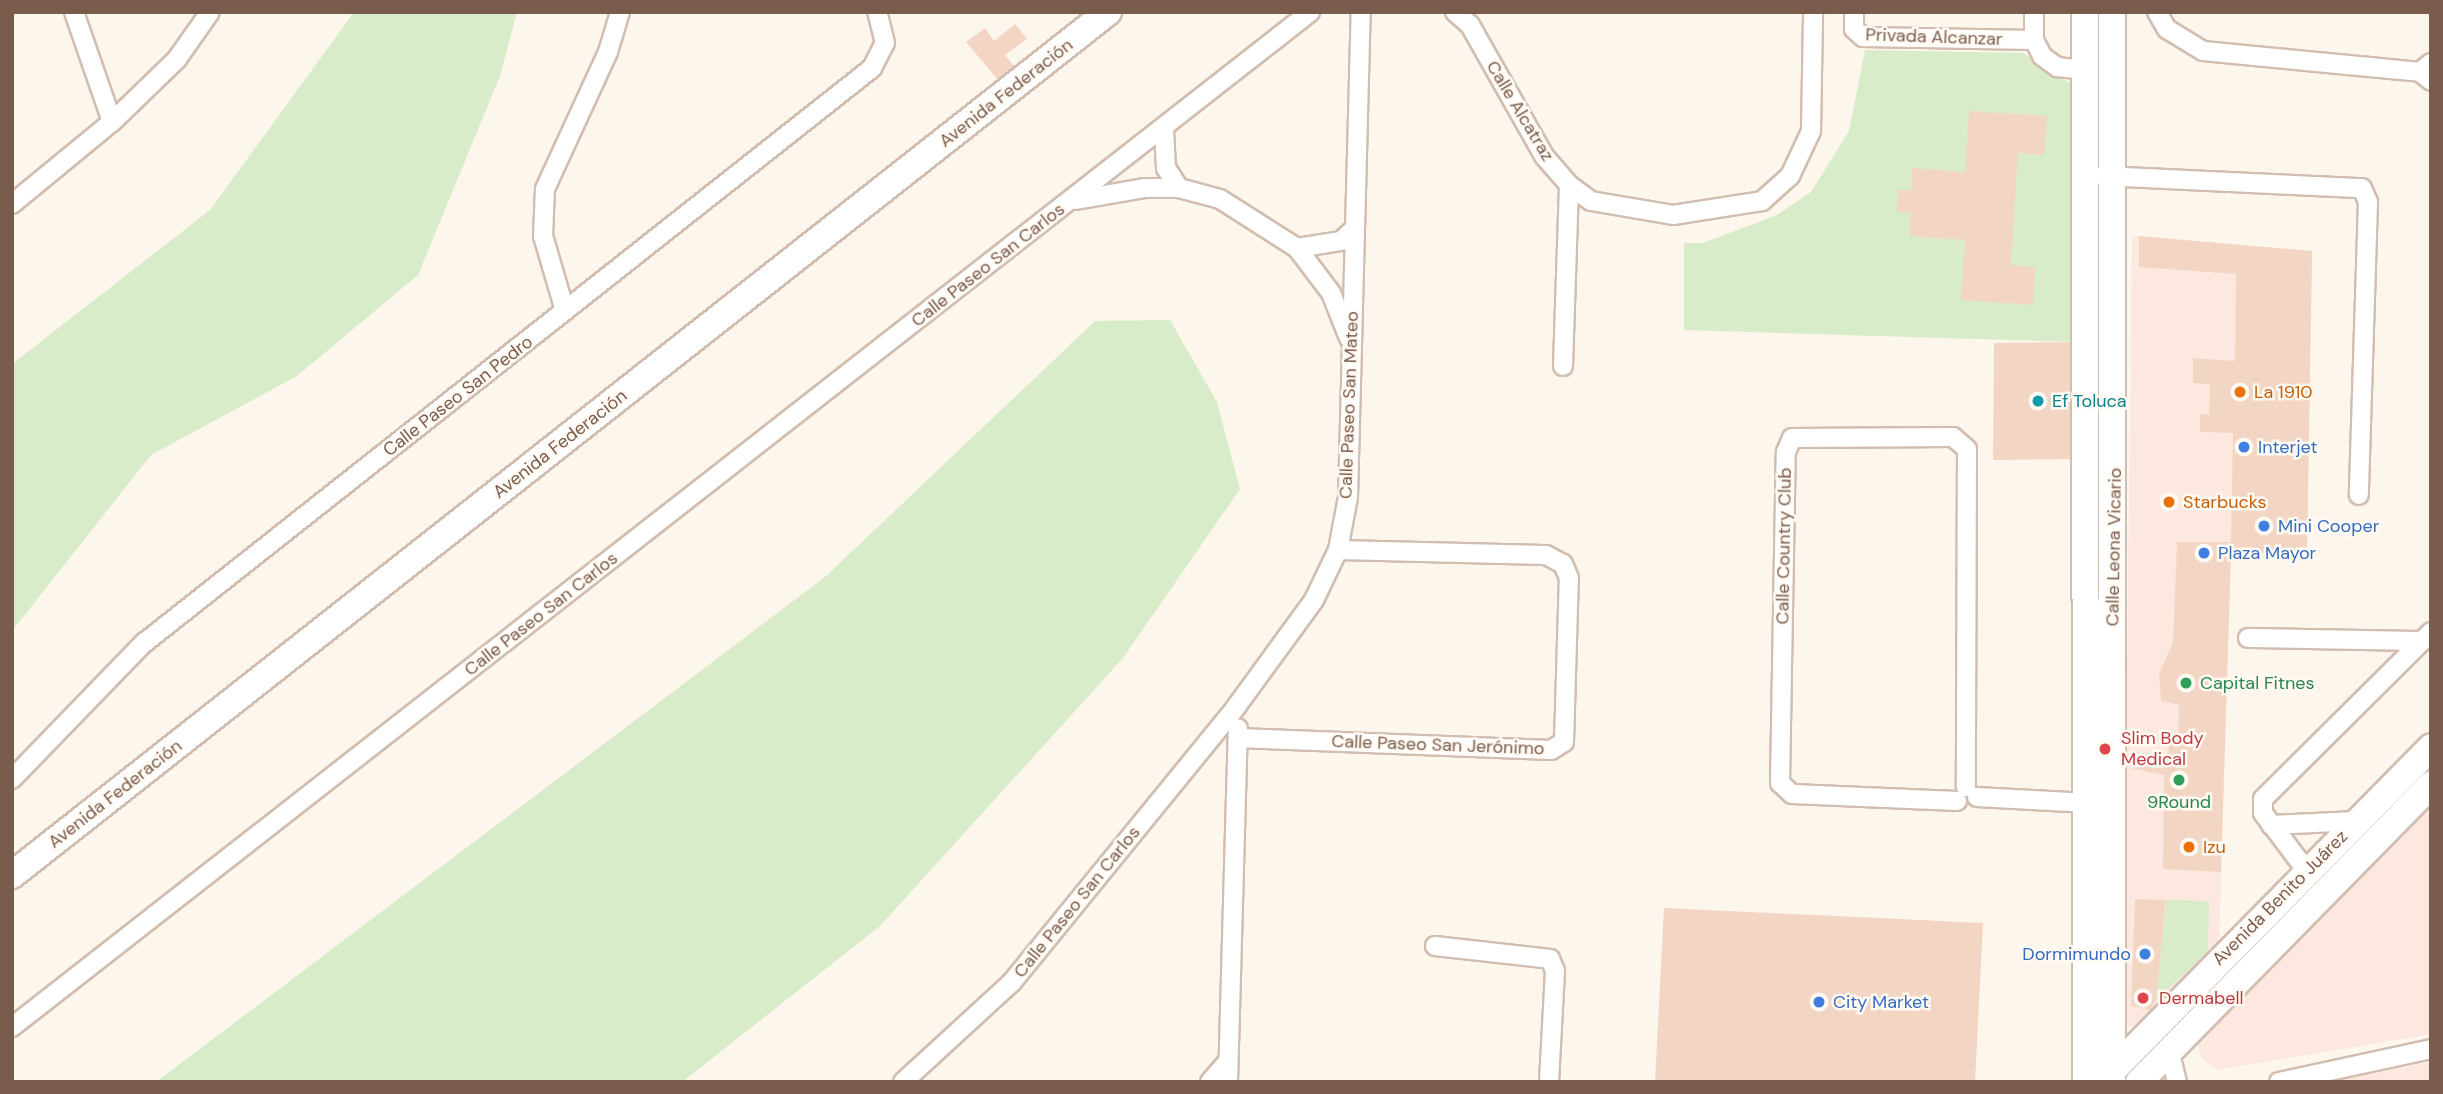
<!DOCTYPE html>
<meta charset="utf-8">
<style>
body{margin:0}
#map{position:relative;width:2443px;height:1094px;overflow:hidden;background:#fdf6ec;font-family:"DM Sans",sans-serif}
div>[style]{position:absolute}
.commercial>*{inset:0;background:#fde8e0}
.green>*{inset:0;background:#d8ecc9}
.building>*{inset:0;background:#f3d5c3}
.roads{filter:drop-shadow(2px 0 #d1beb0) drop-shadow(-2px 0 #d1beb0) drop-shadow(0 2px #d1beb0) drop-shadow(0 -2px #d1beb0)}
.street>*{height:18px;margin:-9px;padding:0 9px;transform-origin:9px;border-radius:9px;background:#fff}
.secondary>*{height:26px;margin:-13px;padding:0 13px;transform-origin:13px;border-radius:13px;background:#fff}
.dots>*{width:19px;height:19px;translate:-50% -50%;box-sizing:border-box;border:4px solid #fffaf3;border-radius:50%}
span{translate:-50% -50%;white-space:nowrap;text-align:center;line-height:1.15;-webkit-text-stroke:5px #fffaf3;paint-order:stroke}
.street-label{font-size:18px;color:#7a5c4d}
.food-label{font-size:18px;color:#c56008}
.left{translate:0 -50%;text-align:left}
.culture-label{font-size:18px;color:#0d838f}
.shop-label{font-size:18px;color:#366cbe}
.right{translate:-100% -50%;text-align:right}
.leisure-label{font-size:18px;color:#27864d}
.health-label{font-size:18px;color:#be3a42}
.frame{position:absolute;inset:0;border:14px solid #7a5c4d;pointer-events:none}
</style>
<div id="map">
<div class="commercial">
<i style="clip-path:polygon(2132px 236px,2312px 251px,2307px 555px,2231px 552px,2219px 944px,2138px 1025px,2123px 1028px)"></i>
<i style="clip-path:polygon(2431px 801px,2431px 1034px,2217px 1070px,2202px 1059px,2197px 1042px,2208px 1027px)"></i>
<i style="clip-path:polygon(2431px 1062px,2431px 1082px,2327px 1082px)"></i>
</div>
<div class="green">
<i style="clip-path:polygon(354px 12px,517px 12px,500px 76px,418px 275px,297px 376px,151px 455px,12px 631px,12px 364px,210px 210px)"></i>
<i style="clip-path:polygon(1865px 50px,2023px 53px,2070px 83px,2076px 342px,1684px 330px,1684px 243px,1703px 243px,1777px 215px,1811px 192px,1849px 131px)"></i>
<i style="clip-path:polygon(1170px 320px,1217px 402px,1240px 489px,1123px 658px,880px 926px,682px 1082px,156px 1082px,825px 577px,1095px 321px)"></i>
<i style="clip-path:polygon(2166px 900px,2209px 901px,2208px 952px,2156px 1000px)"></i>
</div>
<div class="building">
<i style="clip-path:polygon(1015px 24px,1027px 39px,1005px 55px,1014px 66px,997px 79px,966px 42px,985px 28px,994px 41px)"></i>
<i style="clip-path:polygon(1969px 111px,2047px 116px,2044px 155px,2018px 153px,2011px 265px,2035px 267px,2033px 305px,1961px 300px,1965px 240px,1909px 236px,1911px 213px,1897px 212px,1898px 190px,1911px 191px,1912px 168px,1965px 172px)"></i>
<i style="clip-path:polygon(2139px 236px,2312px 251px,2307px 555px,2231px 551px,2221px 872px,2163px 869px,2164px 775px,2130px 768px,2168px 758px,2169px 744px,2178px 744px,2179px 705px,2161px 701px,2159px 674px,2173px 643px,2177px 542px,2231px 542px,2233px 433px,2200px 432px,2200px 414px,2209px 415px,2210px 384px,2193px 383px,2193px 358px,2235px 361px,2236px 274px,2139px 267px)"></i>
<i style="clip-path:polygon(2070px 342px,2070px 459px,1993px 460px,1994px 343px)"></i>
<i style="clip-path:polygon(2135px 899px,2166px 900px,2156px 1000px,2150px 1010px,2131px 1006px)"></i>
<i style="clip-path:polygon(1664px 908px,1983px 923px,1975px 1082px,1655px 1081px)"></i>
</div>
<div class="roads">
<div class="street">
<i style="left:74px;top:12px;width:116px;rotate:70.9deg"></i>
<i style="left:1455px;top:12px;width:20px;rotate:41deg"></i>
<i style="left:1470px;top:25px;width:150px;rotate:60.5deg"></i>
<i style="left:1544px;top:156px;width:38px;rotate:49deg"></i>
<i style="left:1569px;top:185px;width:27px;rotate:36deg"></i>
<i style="left:1591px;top:201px;width:83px;rotate:9.7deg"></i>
<i style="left:1673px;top:215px;width:90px;rotate:-8.9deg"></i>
<i style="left:1762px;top:201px;width:38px;rotate:-42deg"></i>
<i style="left:1790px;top:176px;width:50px;rotate:-65deg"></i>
<i style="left:1811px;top:131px;width:119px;rotate:-89deg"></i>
<i style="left:1854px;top:12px;width:17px;rotate:90deg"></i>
<i style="left:1854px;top:29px;width:12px;rotate:42deg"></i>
<i style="left:1863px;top:37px;width:171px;rotate:1deg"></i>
<i style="left:2034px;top:12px;width:28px;rotate:90deg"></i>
<i style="left:2034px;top:40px;width:18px;rotate:63deg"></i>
<i style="left:2042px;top:56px;width:19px;rotate:36deg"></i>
<i style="left:2057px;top:67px;width:30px;rotate:6deg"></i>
<i style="left:2157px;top:12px;width:20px;rotate:60deg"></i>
<i style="left:2167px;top:29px;width:42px;rotate:31.4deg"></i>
<i style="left:2203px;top:51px;width:218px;rotate:5.5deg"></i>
<i style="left:2431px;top:63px;width:14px;rotate:141deg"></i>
<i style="left:2420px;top:72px;width:14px;rotate:39deg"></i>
<i style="left:1164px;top:130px;width:38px;rotate:87deg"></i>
<i style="left:1166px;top:168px;width:24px;rotate:57deg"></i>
<i style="left:2103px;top:176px;width:259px;rotate:2.7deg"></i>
<i style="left:2362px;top:188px;width:15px;rotate:67deg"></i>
<i style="left:2368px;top:202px;width:293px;rotate:91.8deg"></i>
<i style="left:1076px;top:200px;width:69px;rotate:-10deg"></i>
<i style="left:1144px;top:188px;width:35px"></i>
<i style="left:1179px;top:188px;width:42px;rotate:15deg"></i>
<i style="left:1220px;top:199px;width:91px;rotate:32.5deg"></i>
<i style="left:1297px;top:248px;width:56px;rotate:52.9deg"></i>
<i style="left:1331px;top:293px;width:48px;rotate:68.2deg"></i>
<i style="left:12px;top:204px;width:129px;rotate:-39.4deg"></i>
<i style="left:112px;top:122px;width:91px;rotate:-44.1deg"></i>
<i style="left:177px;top:59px;width:57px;rotate:-54.9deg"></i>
<i style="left:1297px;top:248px;width:45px;rotate:-9deg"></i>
<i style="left:1341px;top:241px;width:19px;rotate:-43deg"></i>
<i style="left:565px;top:311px;width:78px;rotate:-106.3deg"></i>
<i style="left:543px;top:236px;width:47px;rotate:-87.6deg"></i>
<i style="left:545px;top:189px;width:151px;rotate:-65.3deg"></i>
<i style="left:608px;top:52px;width:42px;rotate:-73.3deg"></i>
<i style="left:1563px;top:366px;width:181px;rotate:-88.1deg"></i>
<i style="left:2248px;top:638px;width:174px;rotate:1deg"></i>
<i style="left:1238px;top:738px;width:313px;rotate:2.2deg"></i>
<i style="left:1551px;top:750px;width:15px;rotate:-32deg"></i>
<i style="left:1564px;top:742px;width:164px;rotate:-88.3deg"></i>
<i style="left:1569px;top:578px;width:15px;rotate:-113deg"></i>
<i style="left:1563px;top:564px;width:19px;rotate:-152deg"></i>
<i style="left:1546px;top:555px;width:208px;rotate:-178.6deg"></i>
<i style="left:12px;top:779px;width:190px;rotate:-45.9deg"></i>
<i style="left:144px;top:643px;width:928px;rotate:-38.3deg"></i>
<i style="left:872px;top:68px;width:28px;rotate:-63deg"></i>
<i style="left:885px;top:43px;width:32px;rotate:-104deg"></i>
<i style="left:1977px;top:797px;width:111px;rotate:3.1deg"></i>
<i style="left:1957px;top:801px;width:165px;rotate:-177.6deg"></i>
<i style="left:1792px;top:794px;width:16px;rotate:-137deg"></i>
<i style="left:1780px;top:783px;width:331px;rotate:-89deg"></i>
<i style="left:1786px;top:452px;width:15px;rotate:-67deg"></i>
<i style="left:1792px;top:438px;width:161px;rotate:-0.4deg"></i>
<i style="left:1953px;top:437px;width:18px;rotate:41deg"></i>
<i style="left:1967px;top:449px;width:338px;rotate:90.2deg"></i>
<i style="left:2271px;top:825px;width:86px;rotate:-2.7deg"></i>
<i style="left:2306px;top:870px;width:71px;rotate:-127deg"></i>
<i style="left:2263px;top:813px;width:14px;rotate:-90deg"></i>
<i style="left:2263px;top:799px;width:237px;rotate:-44.8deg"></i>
<i style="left:1435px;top:946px;width:116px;rotate:6.4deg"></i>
<i style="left:1550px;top:959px;width:13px;rotate:67deg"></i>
<i style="left:1555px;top:971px;width:111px;rotate:93.1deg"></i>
<i style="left:12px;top:1027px;width:1648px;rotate:-38.02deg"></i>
<i style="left:2169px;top:1050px;width:33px;rotate:76deg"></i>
<i style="left:903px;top:1082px;width:148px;rotate:-42.5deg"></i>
<i style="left:1012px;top:982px;width:355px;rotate:-50.8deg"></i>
<i style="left:1236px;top:707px;width:132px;rotate:-53.9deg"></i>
<i style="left:1314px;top:600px;width:55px;rotate:-64.4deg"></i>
<i style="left:1338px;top:550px;width:54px;rotate:-79.3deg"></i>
<i style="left:1348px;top:497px;width:485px;rotate:-88.5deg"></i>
<i style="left:1210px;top:1082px;width:28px;rotate:-49deg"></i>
<i style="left:1228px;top:1082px;width:354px;rotate:-88.4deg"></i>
<i style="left:2279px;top:1082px;width:156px;rotate:-12.2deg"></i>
</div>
<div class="secondary">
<i style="left:2085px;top:12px;width:1070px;rotate:89.95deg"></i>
<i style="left:12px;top:875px;width:1395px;rotate:-38.22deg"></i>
<i style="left:2106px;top:1077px;width:463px;rotate:-45.4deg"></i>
<i style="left:2112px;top:1082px;width:1070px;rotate:-90deg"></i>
<i style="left:2139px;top:1082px;width:417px;rotate:-45.5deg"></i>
</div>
</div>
<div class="dots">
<i style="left:2240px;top:392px;background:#e8710a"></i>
<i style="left:2038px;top:401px;background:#0f9aa8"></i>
<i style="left:2244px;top:447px;background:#3f7fe0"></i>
<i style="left:2169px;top:502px;background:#e8710a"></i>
<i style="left:2264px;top:526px;background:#3f7fe0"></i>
<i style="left:2204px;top:553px;background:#3f7fe0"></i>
<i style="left:2186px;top:683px;background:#2e9e5b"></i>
<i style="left:2105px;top:749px;background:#e0444e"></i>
<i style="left:2179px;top:780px;background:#2e9e5b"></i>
<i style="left:2189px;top:847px;background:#e8710a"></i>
<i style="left:2145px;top:954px;background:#3f7fe0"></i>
<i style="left:2143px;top:998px;background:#e0444e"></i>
<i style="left:1819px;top:1002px;background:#3f7fe0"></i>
</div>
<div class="street-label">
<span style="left:1934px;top:37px;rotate:2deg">Privada Alcanzar</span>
<span style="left:1006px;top:93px;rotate:-38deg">Avenida Federación</span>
<span style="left:1520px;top:111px;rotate:59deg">Calle Alcatraz</span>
<span style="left:988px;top:265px;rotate:-38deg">Calle Paseo San Carlos</span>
<span style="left:458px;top:396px;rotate:-38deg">Calle Paseo San Pedro</span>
<span style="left:1349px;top:405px;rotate:-88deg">Calle Paseo San Mateo</span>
<span style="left:560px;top:444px;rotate:-38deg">Avenida Federación</span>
<span style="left:1784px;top:546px;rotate:-89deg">Calle Country Club</span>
<span style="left:2114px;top:547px;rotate:-89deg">Calle Leona Vicario</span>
<span style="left:541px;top:614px;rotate:-38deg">Calle Paseo San Carlos</span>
<span style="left:1438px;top:745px;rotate:2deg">Calle Paseo San Jerónimo</span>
<span style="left:115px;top:794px;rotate:-38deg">Avenida Federación</span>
<span style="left:2280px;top:898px;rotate:-45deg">Avenida Benito Juárez</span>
<span style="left:1077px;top:902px;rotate:-51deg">Calle Paseo San Carlos</span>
</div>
<div class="food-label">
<span class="left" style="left:2254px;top:392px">La 1910</span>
<span class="left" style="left:2183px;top:502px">Starbucks</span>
<span class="left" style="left:2203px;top:847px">Izu</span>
</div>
<div class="culture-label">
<span class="left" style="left:2052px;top:401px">Ef Toluca</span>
</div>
<div class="shop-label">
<span class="left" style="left:2258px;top:447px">Interjet</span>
<span class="left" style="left:2278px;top:526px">Mini Cooper</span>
<span class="left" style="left:2218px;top:553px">Plaza Mayor</span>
<span class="right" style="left:2131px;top:954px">Dormimundo</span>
<span class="left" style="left:1833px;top:1002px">City Market</span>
</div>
<div class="leisure-label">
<span class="left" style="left:2200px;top:683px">Capital Fitnes</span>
<span style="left:2179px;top:802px">9Round</span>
</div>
<div class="health-label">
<span class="left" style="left:2121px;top:749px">Slim Body<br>Medical</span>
<span class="left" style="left:2159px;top:998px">Dermabell</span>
</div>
<div class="frame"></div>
</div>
